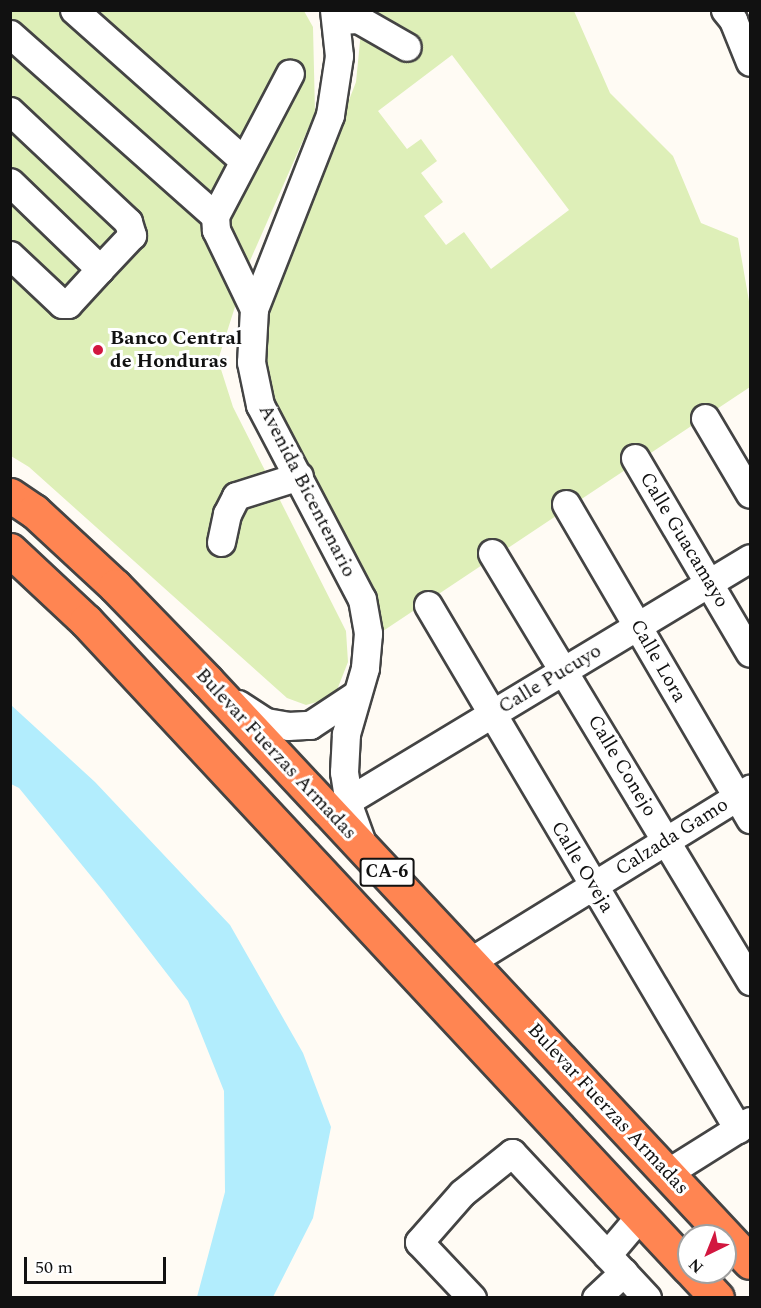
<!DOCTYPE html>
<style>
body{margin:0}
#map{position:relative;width:761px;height:1308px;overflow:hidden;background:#fffbf4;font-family:Spectral,serif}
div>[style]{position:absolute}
.green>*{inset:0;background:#deefb8}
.water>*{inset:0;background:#b2edfd}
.roads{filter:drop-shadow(2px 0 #444) drop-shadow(-2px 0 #444) drop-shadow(0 2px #444) drop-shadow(0 -2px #444)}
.minor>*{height:27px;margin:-13.5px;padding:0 13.5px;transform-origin:13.5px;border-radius:13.5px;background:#fff}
.highway>*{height:33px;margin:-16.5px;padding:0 16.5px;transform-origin:16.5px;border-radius:16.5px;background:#ff8552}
.dots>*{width:16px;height:16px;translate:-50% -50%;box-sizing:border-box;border:3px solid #fff;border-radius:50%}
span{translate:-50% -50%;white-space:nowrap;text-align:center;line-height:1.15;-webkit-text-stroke:6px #fff;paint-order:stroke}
.shield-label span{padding:2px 4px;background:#fff;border:2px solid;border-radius:4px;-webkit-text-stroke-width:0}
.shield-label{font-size:18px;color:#111;font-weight:700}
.poi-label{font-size:20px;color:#111;font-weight:700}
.left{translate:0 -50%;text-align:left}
.street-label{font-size:20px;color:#111}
.frame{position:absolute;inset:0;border:12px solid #111;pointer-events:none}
.north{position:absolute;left:677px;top:1224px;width:60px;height:60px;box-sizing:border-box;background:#fff;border:2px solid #a0a0a0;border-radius:50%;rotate:223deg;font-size:16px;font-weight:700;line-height:24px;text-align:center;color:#111}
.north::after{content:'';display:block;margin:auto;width:21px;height:27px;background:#d2173f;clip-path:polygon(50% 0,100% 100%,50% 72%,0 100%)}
.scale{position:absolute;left:24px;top:1257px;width:142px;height:27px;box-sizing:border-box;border:3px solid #111;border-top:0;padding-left:8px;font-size:18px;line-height:21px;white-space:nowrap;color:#111;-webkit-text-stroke:4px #fff;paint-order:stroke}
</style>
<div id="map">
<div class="green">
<i style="clip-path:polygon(10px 11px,304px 11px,313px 27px,315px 113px,249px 263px,218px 360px,233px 407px,346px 631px,348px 662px,337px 690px,324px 700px,306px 705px,287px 698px,29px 467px,11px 456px)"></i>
<i style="clip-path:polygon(evenodd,363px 11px,574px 11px,610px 93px,673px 156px,701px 223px,738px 238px,750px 307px,750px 387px,383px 631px,318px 481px,271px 394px,261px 350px,264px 320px,356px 82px,363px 11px,452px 55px,569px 210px,491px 269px,464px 232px,446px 245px,424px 216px,443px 202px,421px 173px,437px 161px,421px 139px,407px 149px,378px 111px,452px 55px)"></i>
</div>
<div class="water">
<i style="clip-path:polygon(11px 705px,95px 782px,230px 925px,303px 1053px,331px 1127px,313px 1218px,273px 1297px,197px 1297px,225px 1192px,224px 1091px,188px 1001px,104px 892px,19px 788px,11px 784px)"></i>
</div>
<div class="roads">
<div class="minor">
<i style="left:74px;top:10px;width:225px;rotate:41.6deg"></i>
<i style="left:334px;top:10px;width:46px;rotate:83.8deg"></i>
<i style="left:339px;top:56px;width:60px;rotate:98.7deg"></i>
<i style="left:330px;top:115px;width:208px;rotate:111.4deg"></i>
<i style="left:254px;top:309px;width:53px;rotate:93.2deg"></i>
<i style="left:251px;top:362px;width:44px;rotate:78.2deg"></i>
<i style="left:260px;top:405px;width:219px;rotate:62.3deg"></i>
<i style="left:362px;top:599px;width:35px;rotate:80deg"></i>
<i style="left:368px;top:633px;width:35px;rotate:95deg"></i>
<i style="left:365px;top:668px;width:69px;rotate:106.1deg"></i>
<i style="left:346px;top:734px;width:38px;rotate:93deg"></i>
<i style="left:344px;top:772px;width:38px;rotate:81deg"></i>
<i style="left:350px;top:810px;width:37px;rotate:70deg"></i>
<i style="left:725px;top:10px;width:13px;rotate:51deg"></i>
<i style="left:733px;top:20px;width:45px;rotate:68deg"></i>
<i style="left:338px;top:20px;width:20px;rotate:-3deg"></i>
<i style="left:358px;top:19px;width:56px;rotate:29.7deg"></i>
<i style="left:10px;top:34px;width:274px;rotate:41.6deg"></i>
<i style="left:10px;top:111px;width:162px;rotate:43.2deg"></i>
<i style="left:128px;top:222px;width:14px;rotate:73deg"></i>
<i style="left:132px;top:235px;width:47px;rotate:133.3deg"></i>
<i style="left:100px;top:269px;width:125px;rotate:-136deg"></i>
<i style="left:10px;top:255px;width:71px;rotate:43.3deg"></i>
<i style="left:62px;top:304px;width:6px"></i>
<i style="left:68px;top:304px;width:47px;rotate:-47.6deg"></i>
<i style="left:254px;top:309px;width:88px;rotate:-115.7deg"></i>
<i style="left:216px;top:230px;width:14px;rotate:-94deg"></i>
<i style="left:215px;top:216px;width:161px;rotate:-62.3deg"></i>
<i style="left:705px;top:418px;width:88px;rotate:59.4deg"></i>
<i style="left:635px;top:458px;width:226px;rotate:59.5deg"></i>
<i style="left:566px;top:504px;width:365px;rotate:59.7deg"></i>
<i style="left:221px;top:542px;width:29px;rotate:-78deg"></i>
<i style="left:227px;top:514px;width:20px;rotate:-63deg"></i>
<i style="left:236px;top:496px;width:66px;rotate:-17.6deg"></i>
<i style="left:492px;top:553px;width:500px;rotate:58.9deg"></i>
<i style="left:428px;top:605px;width:609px;rotate:59.39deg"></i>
<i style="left:238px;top:704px;width:33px;rotate:33deg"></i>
<i style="left:266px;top:722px;width:22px;rotate:10deg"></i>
<i style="left:288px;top:726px;width:22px;rotate:-3deg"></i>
<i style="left:310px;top:725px;width:53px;rotate:-33.4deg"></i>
<i style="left:349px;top:800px;width:468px;rotate:-31.1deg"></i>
<i style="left:471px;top:961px;width:328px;rotate:-31.7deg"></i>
<i style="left:667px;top:1173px;width:98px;rotate:-32.1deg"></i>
<i style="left:607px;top:1255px;width:51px;rotate:-49.8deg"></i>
<i style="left:472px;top:1298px;width:77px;rotate:-133.4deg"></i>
<i style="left:419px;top:1242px;width:65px;rotate:-48.7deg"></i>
<i style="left:462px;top:1193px;width:64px;rotate:-38.7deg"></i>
<i style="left:512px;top:1153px;width:198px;rotate:47deg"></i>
<i style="left:596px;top:1298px;width:38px;rotate:-43deg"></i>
</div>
<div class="highway">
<i style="left:10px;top:495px;width:29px;rotate:34deg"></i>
<i style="left:34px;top:511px;width:110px;rotate:42.8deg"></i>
<i style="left:115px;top:586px;width:132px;rotate:45.9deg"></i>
<i style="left:207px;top:681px;width:795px;rotate:46.94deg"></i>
<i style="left:10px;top:550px;width:104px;rotate:43.1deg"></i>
<i style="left:86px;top:621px;width:884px;rotate:47.02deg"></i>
<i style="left:693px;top:1272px;width:35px;rotate:47deg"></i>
</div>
</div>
<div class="dots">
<i style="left:98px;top:350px;background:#d2173f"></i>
</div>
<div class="shield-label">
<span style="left:387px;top:872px">CA-6</span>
</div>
<div class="poi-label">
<span class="left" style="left:110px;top:350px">Banco Central<br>de Honduras</span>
</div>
<div class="street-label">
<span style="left:307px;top:491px;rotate:63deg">Avenida Bicentenario</span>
<span style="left:684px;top:540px;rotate:59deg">Calle Guacamayo</span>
<span style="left:658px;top:661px;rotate:60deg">Calle Lora</span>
<span style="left:550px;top:679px;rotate:-31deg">Calle Pucuyo</span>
<span style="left:276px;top:754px;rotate:47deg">Bulevar Fuerzas Armadas</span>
<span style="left:622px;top:766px;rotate:59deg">Calle Conejo</span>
<span style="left:672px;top:837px;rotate:-32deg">Calzada Gamo</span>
<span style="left:582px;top:867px;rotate:59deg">Calle Oveja</span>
<span style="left:608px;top:1109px;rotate:47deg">Bulevar Fuerzas Armadas</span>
</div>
<div class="frame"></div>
<div class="north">N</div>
<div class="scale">50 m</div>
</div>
